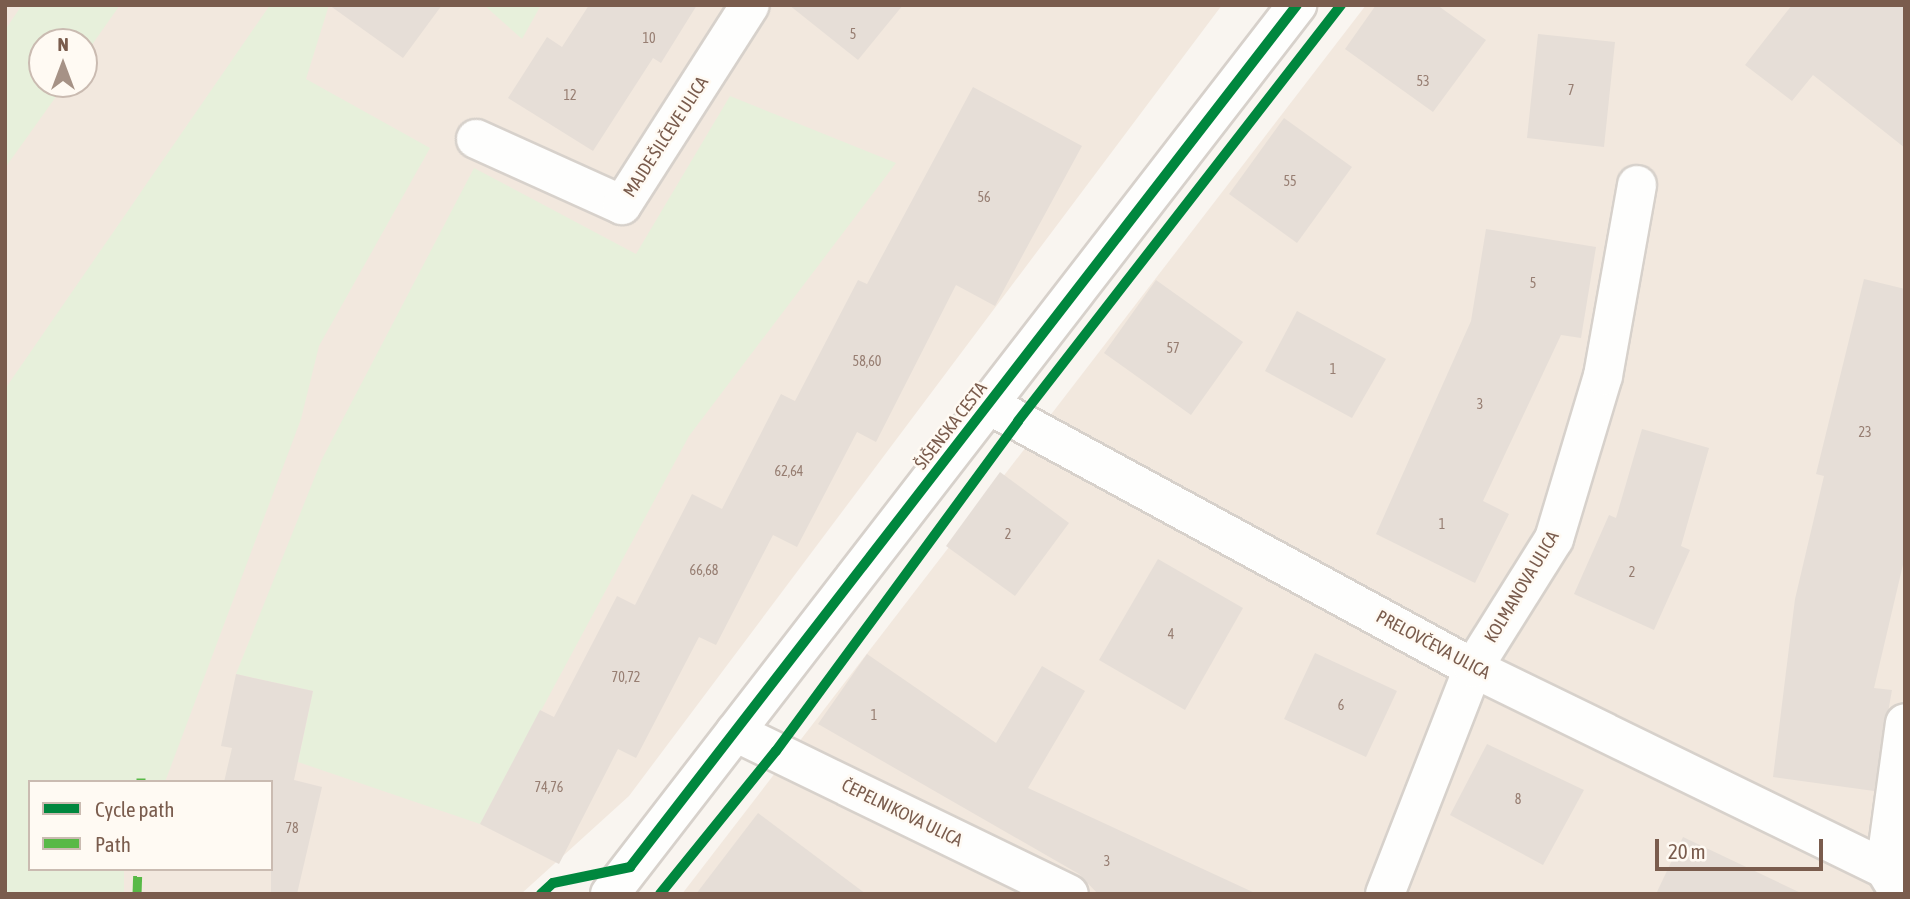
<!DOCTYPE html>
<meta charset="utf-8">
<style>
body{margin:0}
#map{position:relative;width:1910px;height:899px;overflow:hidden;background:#f9f5f0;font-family:"Asap Condensed",sans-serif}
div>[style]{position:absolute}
.residential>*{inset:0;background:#f2e8de}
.green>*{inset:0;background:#e7f0db}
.building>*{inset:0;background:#e6ded7}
.roads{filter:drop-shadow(2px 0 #d7d1cb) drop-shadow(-2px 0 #d7d1cb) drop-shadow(0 2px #d7d1cb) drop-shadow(0 -2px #d7d1cb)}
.street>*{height:38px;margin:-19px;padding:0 19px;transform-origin:19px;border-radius:19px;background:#fefefd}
.secondary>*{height:38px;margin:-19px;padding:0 19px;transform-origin:19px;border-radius:19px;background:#fefefd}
.quiet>*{height:9px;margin-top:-4.5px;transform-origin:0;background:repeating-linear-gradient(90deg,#58b947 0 18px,transparent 0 27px)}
.cycleway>*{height:10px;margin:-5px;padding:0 5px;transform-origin:5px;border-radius:5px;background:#00873e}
span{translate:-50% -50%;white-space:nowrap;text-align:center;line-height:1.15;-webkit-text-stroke:5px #fffaf3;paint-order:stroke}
.number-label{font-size:14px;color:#977e72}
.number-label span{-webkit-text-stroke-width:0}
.street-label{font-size:18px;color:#7a5c4d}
.frame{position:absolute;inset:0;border:7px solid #7a5c4d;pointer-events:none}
.legend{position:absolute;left:28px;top:780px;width:245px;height:91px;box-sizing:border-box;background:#fffaf3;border:2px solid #cabbb1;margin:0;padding:9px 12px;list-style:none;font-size:21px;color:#7a5c4d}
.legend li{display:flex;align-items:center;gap:14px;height:35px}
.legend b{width:35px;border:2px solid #cabbb1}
.north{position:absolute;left:28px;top:28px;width:70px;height:70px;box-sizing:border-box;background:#fffaf3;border:2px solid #cabbb1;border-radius:50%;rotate:0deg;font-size:19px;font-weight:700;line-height:28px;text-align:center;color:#7a5c4d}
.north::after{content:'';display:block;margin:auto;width:24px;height:32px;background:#a69286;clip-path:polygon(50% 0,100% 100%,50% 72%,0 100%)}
.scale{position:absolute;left:1655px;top:839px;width:168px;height:32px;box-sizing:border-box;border:4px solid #7a5c4d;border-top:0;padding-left:9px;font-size:21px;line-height:24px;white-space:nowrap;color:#7a5c4d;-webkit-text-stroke:5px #fffaf3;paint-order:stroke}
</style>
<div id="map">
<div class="residential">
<i style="clip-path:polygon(evenodd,5px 5px,1222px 5px,629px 796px,521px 894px,5px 894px,5px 5px,42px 42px,84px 42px,84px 84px,42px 84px,42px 42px,5px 5px,30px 782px,271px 782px,271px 869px,30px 869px,30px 782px)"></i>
<i style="clip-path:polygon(1366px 5px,1905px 5px,1905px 894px,682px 894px)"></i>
</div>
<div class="green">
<i style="clip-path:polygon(22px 5px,120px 5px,84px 56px,84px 42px,42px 42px,42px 84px,65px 84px,5px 168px,5px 30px)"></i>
<i style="clip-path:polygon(270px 5px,329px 5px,306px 79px,430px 148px,319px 346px,301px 419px,165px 782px,30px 782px,30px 869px,124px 869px,124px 894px,5px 894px,5px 389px)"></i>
<i style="clip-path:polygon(484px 5px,541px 5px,522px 39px)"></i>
<i style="clip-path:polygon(730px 96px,896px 163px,689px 436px,480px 824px,298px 762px,313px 691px,236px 674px,322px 459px,474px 168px,636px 254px)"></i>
</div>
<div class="building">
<i style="clip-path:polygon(329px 5px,442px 5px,403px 58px)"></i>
<i style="clip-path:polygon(589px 5px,697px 5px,661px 63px,653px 58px,593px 151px,508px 98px,547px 37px,562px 47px)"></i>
<i style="clip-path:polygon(789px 5px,903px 5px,858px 60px)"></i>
<i style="clip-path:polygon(1376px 5px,1437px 5px,1486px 40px,1433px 112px,1345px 49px)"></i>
<i style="clip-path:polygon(1792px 5px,1905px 5px,1905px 148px,1813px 75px,1792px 101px,1745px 65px)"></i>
<i style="clip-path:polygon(1538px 34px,1615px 42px,1604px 147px,1527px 138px)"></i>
<i style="clip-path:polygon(973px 87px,1082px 146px,995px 306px,956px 285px,876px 442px,857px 432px,797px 547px,773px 535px,716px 645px,699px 637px,636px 758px,618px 749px,559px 864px,480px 824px,540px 710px,554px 717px,617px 596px,635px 605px,692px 494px,722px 509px,781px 394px,795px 401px,858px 280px,867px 284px)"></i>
<i style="clip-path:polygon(1284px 118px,1352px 167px,1297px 243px,1229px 194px)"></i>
<i style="clip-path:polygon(1486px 229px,1596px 247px,1581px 338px,1561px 335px,1483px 501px,1509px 514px,1475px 583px,1376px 534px,1471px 321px)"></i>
<i style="clip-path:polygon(1864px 279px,1905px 289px,1905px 556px,1874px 688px,1892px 690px,1874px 791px,1773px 777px,1795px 599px,1824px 476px,1816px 474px)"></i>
<i style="clip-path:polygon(1156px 280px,1243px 342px,1191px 415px,1104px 353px)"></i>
<i style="clip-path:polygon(1297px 311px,1386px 359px,1352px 418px,1265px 371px)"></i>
<i style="clip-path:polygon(1642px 429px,1709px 448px,1681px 546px,1690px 550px,1654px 630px,1574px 594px,1609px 515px,1616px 518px)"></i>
<i style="clip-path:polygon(1000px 472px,1069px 523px,1015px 596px,946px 546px)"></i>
<i style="clip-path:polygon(1158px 559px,1243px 608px,1185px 710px,1099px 660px)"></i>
<i style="clip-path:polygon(1315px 653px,1397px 691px,1366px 757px,1284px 719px)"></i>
<i style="clip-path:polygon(867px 654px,996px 743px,1042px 666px,1085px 691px,1028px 788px,1257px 894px,1098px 894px,1079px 874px,818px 724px)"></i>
<i style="clip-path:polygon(236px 674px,313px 691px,294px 780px,322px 787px,297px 894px,271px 894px,271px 782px,224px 782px,232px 748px,221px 746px)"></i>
<i style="clip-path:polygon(1487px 744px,1584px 790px,1543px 865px,1450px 815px)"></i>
<i style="clip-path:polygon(758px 813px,866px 894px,696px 894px)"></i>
<i style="clip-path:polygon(1683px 837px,1803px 894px,1656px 894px)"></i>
</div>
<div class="roads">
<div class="street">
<i style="left:476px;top:139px;width:160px;rotate:24.3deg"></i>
<i style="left:622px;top:205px;width:237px;rotate:-57.4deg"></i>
<i style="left:989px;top:405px;width:551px;rotate:28.52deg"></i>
<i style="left:1473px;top:668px;width:458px;rotate:26deg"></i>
<i style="left:735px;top:732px;width:371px;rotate:25.9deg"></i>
<i style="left:1385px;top:894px;width:243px;rotate:-68.7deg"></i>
<i style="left:1473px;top:668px;width:152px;rotate:-57.9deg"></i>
<i style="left:1554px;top:539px;width:170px;rotate:-73.3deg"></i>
<i style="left:1603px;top:376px;width:194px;rotate:-79.9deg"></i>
<i style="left:1900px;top:894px;width:29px;rotate:-121deg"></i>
<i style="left:1885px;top:869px;width:147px;rotate:-82.2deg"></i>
</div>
<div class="secondary">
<i style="left:610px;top:894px;width:1124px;rotate:-52.3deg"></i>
</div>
</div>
<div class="quiet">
<i style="left:141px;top:782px;width:4px;rotate:-90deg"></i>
<i style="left:137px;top:894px;width:25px;rotate:-88deg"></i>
</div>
<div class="cycleway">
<i style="left:541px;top:894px;width:16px;rotate:-43deg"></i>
<i style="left:553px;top:883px;width:79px;rotate:-11.7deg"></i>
<i style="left:630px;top:867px;width:1090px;rotate:-52.27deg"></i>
<i style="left:660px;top:894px;width:184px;rotate:-51deg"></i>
<i style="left:776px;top:751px;width:409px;rotate:-53.7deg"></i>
<i style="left:1018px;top:421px;width:527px;rotate:-52.17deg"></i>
</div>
<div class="number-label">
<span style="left:853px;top:34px">5</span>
<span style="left:649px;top:38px">10</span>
<span style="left:1423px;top:81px">53</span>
<span style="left:1571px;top:90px">7</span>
<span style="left:570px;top:95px">12</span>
<span style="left:1290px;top:181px">55</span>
<span style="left:984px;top:197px">56</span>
<span style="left:1533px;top:283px">5</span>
<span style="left:1173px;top:348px">57</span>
<span style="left:867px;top:361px">58,60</span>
<span style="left:1333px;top:369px">1</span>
<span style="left:1480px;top:404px">3</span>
<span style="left:1865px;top:432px">23</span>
<span style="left:789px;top:471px">62,64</span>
<span style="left:1442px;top:524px">1</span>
<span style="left:1008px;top:534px">2</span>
<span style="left:704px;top:570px">66,68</span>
<span style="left:1632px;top:572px">2</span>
<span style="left:1171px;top:634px">4</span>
<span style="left:626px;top:677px">70,72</span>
<span style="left:1341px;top:705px">6</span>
<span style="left:874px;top:715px">1</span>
<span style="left:549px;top:787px">74,76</span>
<span style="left:1518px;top:799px">8</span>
<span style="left:292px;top:828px">78</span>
<span style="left:1107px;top:861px">3</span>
</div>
<div class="street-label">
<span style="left:666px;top:137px;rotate:-57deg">MAJDE ŠILČEVE ULICA</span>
<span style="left:951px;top:426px;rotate:-52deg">ŠIŠENSKA CESTA</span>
<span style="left:1522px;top:587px;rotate:-59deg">KOLMANOVA ULICA</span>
<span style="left:1433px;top:645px;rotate:28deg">PRELOVČEVA ULICA</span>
<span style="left:902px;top:813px;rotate:26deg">ČEPELNIKOVA ULICA</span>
</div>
<div class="frame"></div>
<ul class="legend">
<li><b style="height:9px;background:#00873e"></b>Cycle path</li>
<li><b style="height:9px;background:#58b947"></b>Path</li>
</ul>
<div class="north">N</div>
<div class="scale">20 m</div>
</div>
